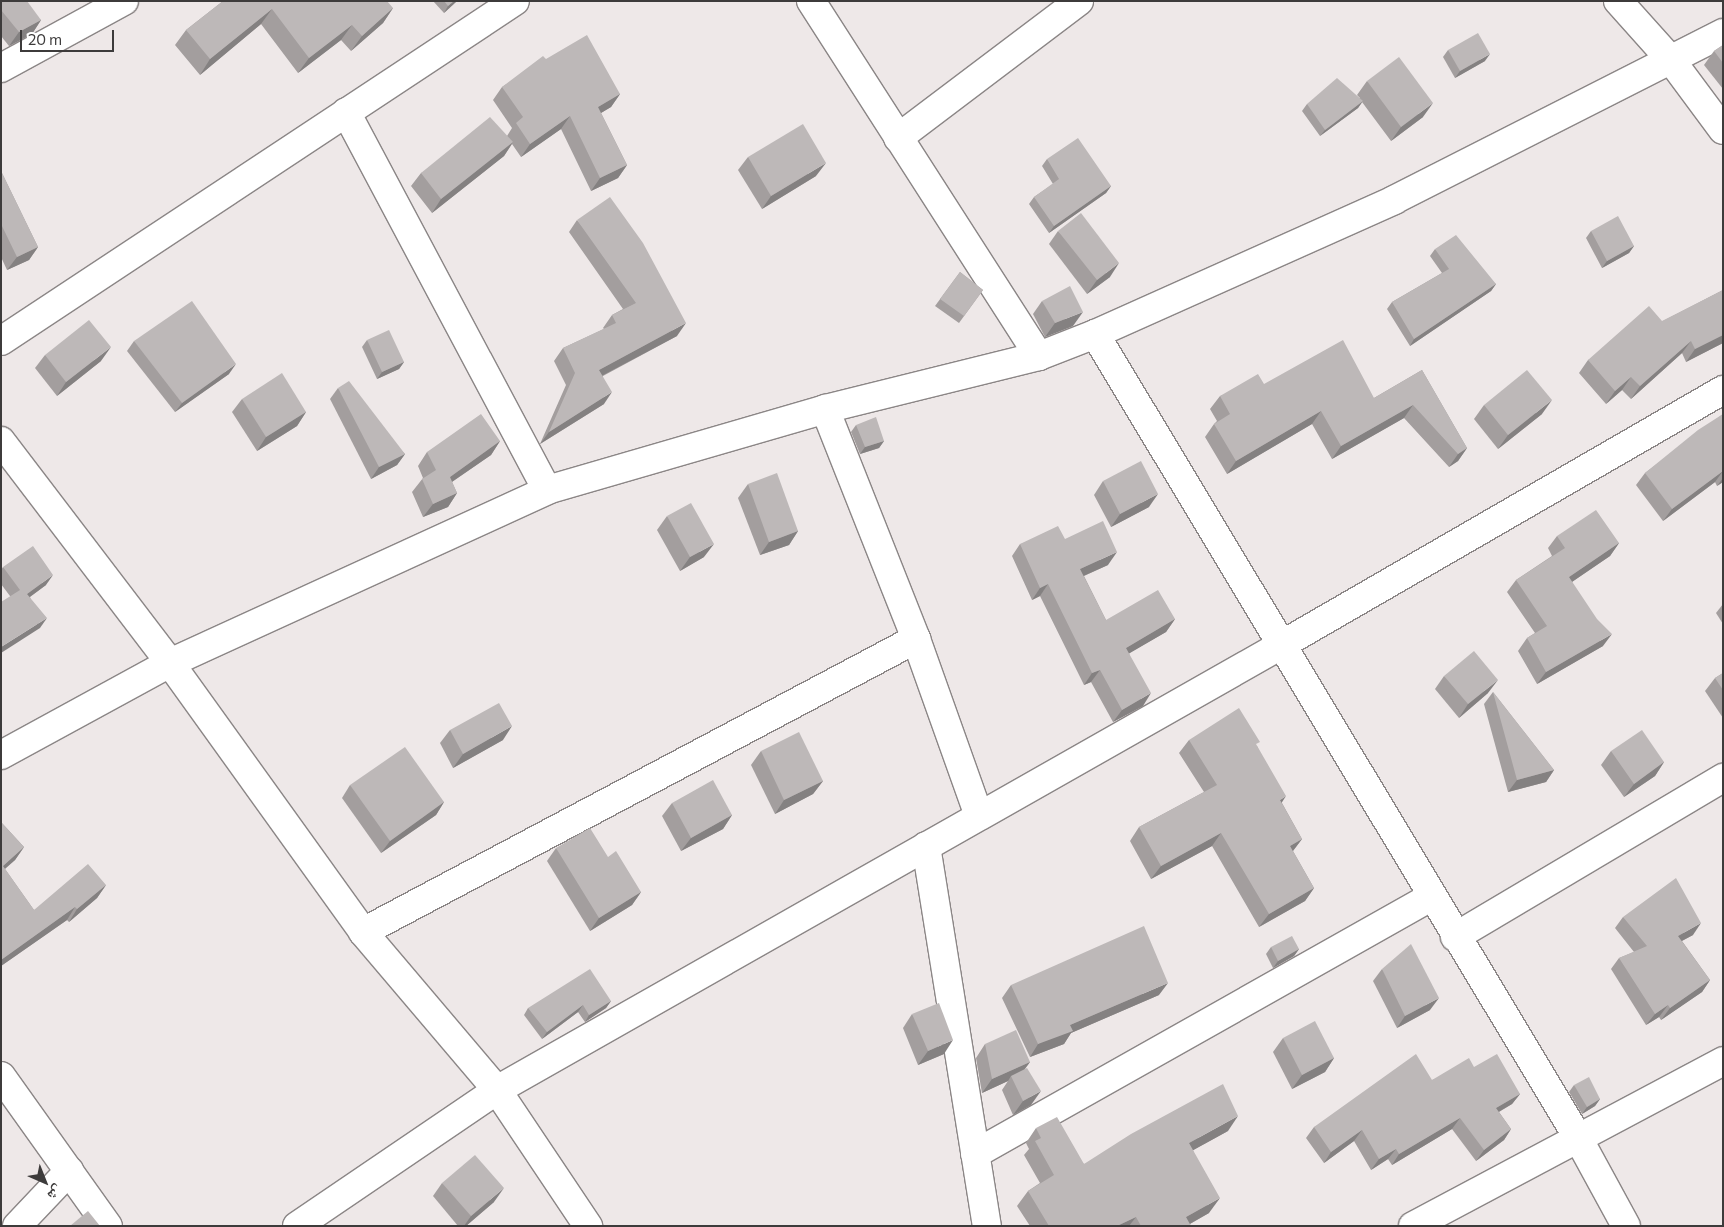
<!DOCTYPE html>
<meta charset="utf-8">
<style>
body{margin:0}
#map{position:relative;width:1724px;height:1227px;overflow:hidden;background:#eee8e8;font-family:Commissioner,"Noto Naskh Arabic",sans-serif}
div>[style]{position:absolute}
.roads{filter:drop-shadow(1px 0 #8b8686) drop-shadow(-1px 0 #8b8686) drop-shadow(0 1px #8b8686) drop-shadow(0 -1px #8b8686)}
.minor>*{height:28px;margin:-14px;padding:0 14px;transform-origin:14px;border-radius:14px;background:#fff}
.wall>*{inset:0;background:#a39e9e}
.shaded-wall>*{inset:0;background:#848181}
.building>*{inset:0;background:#bdb8b8}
span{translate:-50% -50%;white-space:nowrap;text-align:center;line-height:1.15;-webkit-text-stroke:4.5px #fff;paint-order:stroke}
.frame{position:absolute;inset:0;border:2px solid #3d3b3b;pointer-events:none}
.north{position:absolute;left:20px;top:1157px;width:50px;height:50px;-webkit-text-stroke:4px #fff;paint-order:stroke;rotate:136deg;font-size:14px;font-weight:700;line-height:20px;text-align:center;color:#3d3b3b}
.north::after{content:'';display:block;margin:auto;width:18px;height:22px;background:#3d3b3b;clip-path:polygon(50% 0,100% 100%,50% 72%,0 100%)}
.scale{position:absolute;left:20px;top:30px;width:94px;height:22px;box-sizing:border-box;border:2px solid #3d3b3b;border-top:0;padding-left:6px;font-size:15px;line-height:18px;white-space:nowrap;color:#3d3b3b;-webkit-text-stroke:4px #fff;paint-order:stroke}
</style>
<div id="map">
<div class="roads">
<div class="minor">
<i style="left:811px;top:1px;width:422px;rotate:57.3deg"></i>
<i style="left:1618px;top:1px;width:79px;rotate:48.1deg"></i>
<i style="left:1671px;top:60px;width:87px;rotate:53.4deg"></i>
<i style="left:1px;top:68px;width:140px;rotate:-28.6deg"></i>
<i style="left:346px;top:112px;width:428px;rotate:62deg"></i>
<i style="left:898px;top:138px;width:227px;rotate:-37.1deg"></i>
<i style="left:1095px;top:334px;width:936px;rotate:58.99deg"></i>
<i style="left:1577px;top:1136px;width:102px;rotate:61.4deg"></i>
<i style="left:1px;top:341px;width:616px;rotate:-33.48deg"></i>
<i style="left:825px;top:409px;width:247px;rotate:68.4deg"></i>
<i style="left:916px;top:639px;width:188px;rotate:70.4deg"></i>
<i style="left:1px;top:441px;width:279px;rotate:52.7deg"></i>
<i style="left:170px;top:663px;width:331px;rotate:54.3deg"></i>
<i style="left:363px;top:932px;width:207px;rotate:49.7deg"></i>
<i style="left:497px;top:1090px;width:164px;rotate:56.2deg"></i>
<i style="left:1px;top:755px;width:192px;rotate:-28.6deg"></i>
<i style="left:170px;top:663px;width:415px;rotate:-24.6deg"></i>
<i style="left:547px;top:490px;width:290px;rotate:-16.2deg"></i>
<i style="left:825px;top:409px;width:220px;rotate:-13.9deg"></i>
<i style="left:1039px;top:356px;width:60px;rotate:-21.4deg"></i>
<i style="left:1095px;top:334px;width:328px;rotate:-24.1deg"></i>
<i style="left:1394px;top:200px;width:369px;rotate:-26.9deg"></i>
<i style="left:926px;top:846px;width:385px;rotate:80.9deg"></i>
<i style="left:363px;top:932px;width:626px;rotate:-27.92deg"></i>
<i style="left:1455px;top:937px;width:312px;rotate:-30.7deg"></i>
<i style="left:1px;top:1076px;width:184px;rotate:54.5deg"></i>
<i style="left:975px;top:1154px;width:523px;rotate:-29.41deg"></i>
<i style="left:17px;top:1226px;width:76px;rotate:-46.6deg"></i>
<i style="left:297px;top:1226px;width:242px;rotate:-34.2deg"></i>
<i style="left:497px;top:1090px;width:904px;rotate:-29.57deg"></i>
<i style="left:1283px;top:644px;width:508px;rotate:-30deg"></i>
<i style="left:1413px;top:1226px;width:351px;rotate:-28deg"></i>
</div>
</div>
<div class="wall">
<i style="clip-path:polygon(1px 1px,41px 20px,32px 34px,9px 46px,1px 36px)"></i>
<i style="clip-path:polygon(223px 1px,393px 8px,383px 23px,351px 51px,341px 40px,298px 73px,261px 24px,200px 75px,175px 45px,186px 30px)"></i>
<i style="clip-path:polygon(433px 1px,457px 1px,444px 13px)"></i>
<i style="clip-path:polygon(1723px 45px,1723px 89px,1704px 65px,1714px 51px)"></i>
<i style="clip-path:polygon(1448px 50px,1485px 61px,1455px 78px,1443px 57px)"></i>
<i style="clip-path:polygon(546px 59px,620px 94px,611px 107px,601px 113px,627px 165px,618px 178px,591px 191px,561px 129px,521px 157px,512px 144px,504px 156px,432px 213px,411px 186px,421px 173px,507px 136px,512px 128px,493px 100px,502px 87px)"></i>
<i style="clip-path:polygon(1367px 81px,1423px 117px,1391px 141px,1362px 102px,1358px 108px,1320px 136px,1302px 111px,1307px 104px,1360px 98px,1357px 95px)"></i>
<i style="clip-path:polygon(748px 157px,816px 176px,762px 209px,738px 170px)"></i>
<i style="clip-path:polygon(1047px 159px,1111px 186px,1106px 193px,1049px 233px,1029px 204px,1034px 197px,1053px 184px,1042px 166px)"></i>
<i style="clip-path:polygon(1px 171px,38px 247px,29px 260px,7px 270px,1px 257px)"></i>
<i style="clip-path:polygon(577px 220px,677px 336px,603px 376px,604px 404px,540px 444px,566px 385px,554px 361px,563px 348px,604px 329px,603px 328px,612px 315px,623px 309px,569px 232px)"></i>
<i style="clip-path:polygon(1058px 231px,1110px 277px,1087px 294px,1049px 244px)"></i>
<i style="clip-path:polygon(1591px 231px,1634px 246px,1629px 253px,1602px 268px,1586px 238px)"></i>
<i style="clip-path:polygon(1435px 249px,1496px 284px,1491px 291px,1410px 346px,1387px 309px,1392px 302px,1442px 273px,1430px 256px)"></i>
<i style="clip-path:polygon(960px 272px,983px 290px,959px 323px,935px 306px)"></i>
<i style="clip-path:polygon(1723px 290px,1723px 343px,1686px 362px,1682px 353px,1631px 399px,1622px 390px,1606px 404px,1579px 373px,1588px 360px)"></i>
<i style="clip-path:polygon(1042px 301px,1073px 326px,1045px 337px,1033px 314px)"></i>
<i style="clip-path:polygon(367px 340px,404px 362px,399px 369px,377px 379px,362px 347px)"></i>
<i style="clip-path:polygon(134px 341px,229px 374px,175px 412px,127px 351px)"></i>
<i style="clip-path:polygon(45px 355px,101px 361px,57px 396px,35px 368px)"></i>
<i style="clip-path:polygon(1422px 370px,1467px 448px,1458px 461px,1449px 467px,1404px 418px,1332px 459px,1312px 424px,1227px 474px,1205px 437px,1214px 424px,1217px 421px,1210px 409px,1220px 396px,1264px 384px,1374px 398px)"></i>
<i style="clip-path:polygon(338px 388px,405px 454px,397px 465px,371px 479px,330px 399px)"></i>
<i style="clip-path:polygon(242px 399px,306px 412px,297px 426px,257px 451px,232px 412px)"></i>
<i style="clip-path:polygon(1484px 405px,1542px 414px,1498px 449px,1474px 419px)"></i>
<i style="clip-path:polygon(1723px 414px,1723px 482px,1717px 486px,1715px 482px,1663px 521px,1636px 485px,1645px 473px)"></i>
<i style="clip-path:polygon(856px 425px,884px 441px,879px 448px,860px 454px,851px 432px)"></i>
<i style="clip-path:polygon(500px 441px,491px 455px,452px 482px,457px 493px,448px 507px,423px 517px,412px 492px,423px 478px,418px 466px,427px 452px)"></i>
<i style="clip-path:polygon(1103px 481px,1149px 507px,1111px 527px,1094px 495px)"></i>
<i style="clip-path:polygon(748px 484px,798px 531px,789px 545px,760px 555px,738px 498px)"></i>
<i style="clip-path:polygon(667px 516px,704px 557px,680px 571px,657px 530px)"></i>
<i style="clip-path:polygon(1557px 536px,1619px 543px,1610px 556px,1572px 582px,1603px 646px,1537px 684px,1518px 651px,1527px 638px,1535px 633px,1507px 592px,1516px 580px,1552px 556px,1548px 548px)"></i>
<i style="clip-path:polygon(1065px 539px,1108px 565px,1084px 576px,1106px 620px,1175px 619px,1166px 632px,1129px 653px,1143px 706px,1113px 722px,1091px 682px,1084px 685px,1040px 596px,1032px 600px,1012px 556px,1020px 544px)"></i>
<i style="clip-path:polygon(3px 567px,46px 585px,30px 597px,40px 628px,10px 596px,1px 584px,1px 570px)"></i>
<i style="clip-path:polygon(1723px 604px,1723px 624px,1716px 613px)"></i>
<i style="clip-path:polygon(1723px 673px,1723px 718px,1705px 691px,1715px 678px)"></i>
<i style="clip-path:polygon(1444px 676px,1488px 693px,1459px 718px,1435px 689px)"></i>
<i style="clip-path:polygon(1493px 692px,1554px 770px,1546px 782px,1508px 792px,1484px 704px)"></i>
<i style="clip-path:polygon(450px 730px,503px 740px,453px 768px,440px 743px)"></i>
<i style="clip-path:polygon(1189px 740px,1257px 746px,1282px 803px,1302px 839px,1293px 851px,1314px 888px,1305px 901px,1259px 927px,1212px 846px,1151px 879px,1130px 841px,1139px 827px,1204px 792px,1179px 753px)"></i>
<i style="clip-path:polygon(761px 751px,823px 781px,813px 794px,775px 814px,751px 765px)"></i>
<i style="clip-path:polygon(1611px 751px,1664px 762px,1655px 776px,1624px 797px,1601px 765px)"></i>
<i style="clip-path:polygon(350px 785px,444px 802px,436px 815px,381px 853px,342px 798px)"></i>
<i style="clip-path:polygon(672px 803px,732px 815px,723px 829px,681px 851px,662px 816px)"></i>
<i style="clip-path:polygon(1px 822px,24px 847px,15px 860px,5px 869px,34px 910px,106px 885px,97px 898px,69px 922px,67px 920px,1px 966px)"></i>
<i style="clip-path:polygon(556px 848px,641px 892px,632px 905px,590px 931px,547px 861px)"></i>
<i style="clip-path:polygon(1623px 917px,1693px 935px,1682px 941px,1710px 980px,1702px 992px,1661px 1020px,1659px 1017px,1646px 1025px,1611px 969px,1619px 958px,1634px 952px,1615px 928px)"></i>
<i style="clip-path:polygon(1271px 947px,1299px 949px,1294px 956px,1273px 968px,1266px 954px)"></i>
<i style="clip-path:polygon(1382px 969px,1430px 1010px,1397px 1028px,1373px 981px)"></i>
<i style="clip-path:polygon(1011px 985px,1159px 995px,1071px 1033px,1064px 1044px,1030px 1057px,1002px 998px)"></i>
<i style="clip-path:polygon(611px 1001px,606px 1008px,585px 1022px,578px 1012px,542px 1039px,524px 1015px,528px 1008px)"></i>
<i style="clip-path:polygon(912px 1014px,944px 1054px,918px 1065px,903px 1028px)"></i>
<i style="clip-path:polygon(1283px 1038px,1334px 1058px,1325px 1072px,1292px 1089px,1273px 1052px)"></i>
<i style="clip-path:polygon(985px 1044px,1030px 1062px,1025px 1069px,1031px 1105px,1013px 1115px,1002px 1090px,1008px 1081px,982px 1093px,976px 1058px)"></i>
<i style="clip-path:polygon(1474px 1067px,1520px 1094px,1512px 1104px,1499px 1112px,1511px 1129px,1504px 1140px,1476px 1161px,1452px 1129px,1392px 1165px,1388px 1159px,1371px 1170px,1354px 1141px,1324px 1163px,1306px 1138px,1314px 1127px,1432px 1080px)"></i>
<i style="clip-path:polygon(1574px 1085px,1600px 1099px,1595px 1106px,1582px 1114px,1569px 1092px)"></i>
<i style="clip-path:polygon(1036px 1128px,1084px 1164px,1228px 1131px,1193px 1150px,1209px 1213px,1190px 1224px,1191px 1226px,1030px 1226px,1017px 1206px,1028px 1191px,1040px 1183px,1024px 1155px,1029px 1149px,1026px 1143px)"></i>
<i style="clip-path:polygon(442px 1183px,494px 1202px,466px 1226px,458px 1226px,433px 1196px)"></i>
</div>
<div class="shaded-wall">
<i style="clip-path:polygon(454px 1px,457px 1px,444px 13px,448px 6px)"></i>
<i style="clip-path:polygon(393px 8px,383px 23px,351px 51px,362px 36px)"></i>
<i style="clip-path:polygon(272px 9px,261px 24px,200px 75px,210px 59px)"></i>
<i style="clip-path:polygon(41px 20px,32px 34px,9px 46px,19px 32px)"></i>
<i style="clip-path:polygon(352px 25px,341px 40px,298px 73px,309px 58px)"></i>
<i style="clip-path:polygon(1490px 54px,1485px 61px,1455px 78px,1460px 71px)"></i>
<i style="clip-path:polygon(620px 94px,611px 107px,589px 120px,598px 107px)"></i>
<i style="clip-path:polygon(1363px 101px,1358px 108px,1320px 136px,1325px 130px)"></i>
<i style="clip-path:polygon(1433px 103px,1423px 117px,1391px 141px,1401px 127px)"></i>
<i style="clip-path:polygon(570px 116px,561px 129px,521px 157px,530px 144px)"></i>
<i style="clip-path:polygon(513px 142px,504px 156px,432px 213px,441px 199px)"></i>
<i style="clip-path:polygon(826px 163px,816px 176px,762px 209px,771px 196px)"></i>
<i style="clip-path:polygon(627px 165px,618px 178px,591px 191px,600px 178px)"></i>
<i style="clip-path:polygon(1111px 186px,1106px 193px,1049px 233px,1054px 226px)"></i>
<i style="clip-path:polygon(1634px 246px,1629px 253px,1602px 268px,1607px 261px)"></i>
<i style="clip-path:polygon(38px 247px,29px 260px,7px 270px,17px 257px)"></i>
<i style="clip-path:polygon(1119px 263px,1110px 277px,1087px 294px,1097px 280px)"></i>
<i style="clip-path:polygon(1496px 284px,1491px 291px,1410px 346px,1414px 339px)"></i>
<i style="clip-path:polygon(1083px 312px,1073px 326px,1045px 337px,1055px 323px)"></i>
<i style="clip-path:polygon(686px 323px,677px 336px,590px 382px,599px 370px)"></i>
<i style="clip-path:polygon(1723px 335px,1723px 343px,1686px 362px,1695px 349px)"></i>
<i style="clip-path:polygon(1691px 341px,1682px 353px,1631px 399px,1640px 386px)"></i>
<i style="clip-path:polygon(111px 347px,101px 361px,57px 396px,66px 382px)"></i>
<i style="clip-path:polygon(404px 362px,399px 369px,377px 379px,382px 372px)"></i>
<i style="clip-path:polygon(236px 364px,229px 374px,175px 412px,182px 403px)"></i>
<i style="clip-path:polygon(1631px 377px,1622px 390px,1606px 404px,1615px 391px)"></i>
<i style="clip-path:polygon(612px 392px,604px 404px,540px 444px,549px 432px)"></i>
<i style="clip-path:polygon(1552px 400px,1542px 414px,1498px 449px,1508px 435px)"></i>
<i style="clip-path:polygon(1413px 405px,1404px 418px,1332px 459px,1341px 446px)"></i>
<i style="clip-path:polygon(1321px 411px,1312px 424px,1227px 474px,1236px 461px)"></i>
<i style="clip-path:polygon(306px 412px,297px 426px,257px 451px,266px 437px)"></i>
<i style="clip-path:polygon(500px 441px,491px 455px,440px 490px,450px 477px)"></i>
<i style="clip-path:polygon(884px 441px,879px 448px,860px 454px,865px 447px)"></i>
<i style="clip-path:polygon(1467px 448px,1458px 461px,1449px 467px,1458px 454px)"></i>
<i style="clip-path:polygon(405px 454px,397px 465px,371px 479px,379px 467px)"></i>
<i style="clip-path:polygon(1723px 471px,1715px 482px,1663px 521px,1672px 509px)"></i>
<i style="clip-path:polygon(1723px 478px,1723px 482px,1717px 486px)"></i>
<i style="clip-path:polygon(457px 493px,448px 507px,423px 517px,433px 504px)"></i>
<i style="clip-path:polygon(1158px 494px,1149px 507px,1111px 527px,1120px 514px)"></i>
<i style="clip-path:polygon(798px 531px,789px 545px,760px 555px,769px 542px)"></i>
<i style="clip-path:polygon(1619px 543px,1610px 556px,1560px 590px,1569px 577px)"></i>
<i style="clip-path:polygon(714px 544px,704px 557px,680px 571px,690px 557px)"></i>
<i style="clip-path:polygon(1117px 552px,1108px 565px,1072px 581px,1080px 569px)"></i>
<i style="clip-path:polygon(53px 575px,46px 585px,20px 604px,27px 594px)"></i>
<i style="clip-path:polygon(1048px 584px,1040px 596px,1032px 600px,1040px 588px)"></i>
<i style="clip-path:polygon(47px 618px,40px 628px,1px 653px,1px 647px)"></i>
<i style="clip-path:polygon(1175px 619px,1166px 632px,1118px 660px,1126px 648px)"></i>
<i style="clip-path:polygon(1612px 634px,1603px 646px,1537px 684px,1546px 672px)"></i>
<i style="clip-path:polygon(1100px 670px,1091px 682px,1084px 685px,1092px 673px)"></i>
<i style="clip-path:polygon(1498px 680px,1488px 693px,1459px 718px,1468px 704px)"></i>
<i style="clip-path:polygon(1151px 693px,1143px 706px,1113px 722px,1122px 710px)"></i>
<i style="clip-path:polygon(512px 726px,503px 740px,453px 768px,463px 754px)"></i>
<i style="clip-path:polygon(1664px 762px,1655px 776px,1624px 797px,1634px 784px)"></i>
<i style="clip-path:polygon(1554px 770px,1546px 782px,1508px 792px,1517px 780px)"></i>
<i style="clip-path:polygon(823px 781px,813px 794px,775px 814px,784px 800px)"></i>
<i style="clip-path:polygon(1286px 796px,1277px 810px,1280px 800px)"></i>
<i style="clip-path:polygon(444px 802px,436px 815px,381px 853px,390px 841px)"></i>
<i style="clip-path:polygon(732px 815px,723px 829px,681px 851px,691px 838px)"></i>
<i style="clip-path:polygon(1221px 833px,1212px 846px,1151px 879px,1161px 866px)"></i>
<i style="clip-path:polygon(1302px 839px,1292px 852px,1290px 846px)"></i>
<i style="clip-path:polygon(24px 847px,15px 860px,1px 872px,3px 866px)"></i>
<i style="clip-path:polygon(106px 885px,97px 898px,69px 922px,77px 909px)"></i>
<i style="clip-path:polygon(1314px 888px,1305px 901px,1259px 927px,1269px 914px)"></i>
<i style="clip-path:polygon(641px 892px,632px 905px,590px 931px,599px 918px)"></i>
<i style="clip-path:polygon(75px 907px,67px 920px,1px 966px,1px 960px)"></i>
<i style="clip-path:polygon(1701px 923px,1693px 935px,1670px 947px,1678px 936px)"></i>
<i style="clip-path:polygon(1299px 949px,1294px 956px,1273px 968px,1278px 961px)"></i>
<i style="clip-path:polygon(1710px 980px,1702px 992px,1661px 1020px,1670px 1008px)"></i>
<i style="clip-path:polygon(1168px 983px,1159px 995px,1071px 1033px,1064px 1044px,1030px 1057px,1038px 1044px,1070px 1025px)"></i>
<i style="clip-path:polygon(1439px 998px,1430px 1010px,1397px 1028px,1405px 1016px)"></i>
<i style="clip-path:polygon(611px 1001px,606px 1008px,585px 1022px,589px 1015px)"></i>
<i style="clip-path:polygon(583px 1005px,578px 1012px,542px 1039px,547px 1032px)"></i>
<i style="clip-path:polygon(1668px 1005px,1659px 1017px,1646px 1025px,1655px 1014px)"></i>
<i style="clip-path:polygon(953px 1040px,944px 1054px,918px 1065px,928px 1051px)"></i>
<i style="clip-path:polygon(1334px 1058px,1325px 1072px,1292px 1089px,1302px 1075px)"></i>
<i style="clip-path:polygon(1030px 1062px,1020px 1075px,1011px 1076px,1008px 1081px,982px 1093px,992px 1079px)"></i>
<i style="clip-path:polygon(1041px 1091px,1031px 1105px,1013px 1115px,1023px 1101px)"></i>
<i style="clip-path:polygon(1520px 1094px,1512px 1104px,1488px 1118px,1496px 1108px)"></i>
<i style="clip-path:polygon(1600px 1099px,1595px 1106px,1582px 1114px,1587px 1107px)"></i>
<i style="clip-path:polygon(1238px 1116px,1228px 1131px,1179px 1158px,1189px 1143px)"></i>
<i style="clip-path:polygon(1460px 1118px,1452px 1129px,1392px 1165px,1399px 1154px)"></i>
<i style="clip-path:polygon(1511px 1129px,1504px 1140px,1476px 1161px,1484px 1150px)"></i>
<i style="clip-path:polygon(1362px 1130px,1354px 1141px,1324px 1163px,1331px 1152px)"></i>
<i style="clip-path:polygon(1396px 1149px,1388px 1159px,1371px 1170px,1379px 1159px)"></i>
<i style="clip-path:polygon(504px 1188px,494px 1202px,466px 1226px,464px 1226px,471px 1216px)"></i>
<i style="clip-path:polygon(1220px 1198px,1209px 1213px,1186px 1226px,1186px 1217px)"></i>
<i style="clip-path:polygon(1136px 1217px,1129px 1226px,1117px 1226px)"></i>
</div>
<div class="building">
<i style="clip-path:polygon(1px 1px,27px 1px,41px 20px,19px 32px,1px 10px)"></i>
<i style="clip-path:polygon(223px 1px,387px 1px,393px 8px,362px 36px,352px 25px,309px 58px,272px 9px,210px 59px,186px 30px)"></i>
<i style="clip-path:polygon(444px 1px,454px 1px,448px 6px)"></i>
<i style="clip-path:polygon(1478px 33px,1490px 54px,1460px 71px,1448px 50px)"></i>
<i style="clip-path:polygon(587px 35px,620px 94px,598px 107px,627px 165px,600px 178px,570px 116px,530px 144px,516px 123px,523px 117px,502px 87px,543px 56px,546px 59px)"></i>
<i style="clip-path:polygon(1723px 45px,1723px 63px,1714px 51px)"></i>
<i style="clip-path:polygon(1399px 57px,1433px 103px,1401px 127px,1367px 81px)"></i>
<i style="clip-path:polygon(1337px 78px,1363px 101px,1325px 130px,1307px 104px)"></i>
<i style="clip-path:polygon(490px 117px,513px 142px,441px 199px,421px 173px)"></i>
<i style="clip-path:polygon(803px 124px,826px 163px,771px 196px,748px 157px)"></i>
<i style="clip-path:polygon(1078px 138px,1111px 186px,1054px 226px,1034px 197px,1059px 179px,1047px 159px)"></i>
<i style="clip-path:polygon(1px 171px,38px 247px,17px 257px,1px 224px)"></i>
<i style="clip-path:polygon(610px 197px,643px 243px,686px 323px,599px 370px,612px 392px,549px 432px,575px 373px,563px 348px,616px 323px,612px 315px,636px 303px,577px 220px)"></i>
<i style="clip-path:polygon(1081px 213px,1119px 263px,1097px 280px,1058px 231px)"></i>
<i style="clip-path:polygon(1618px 216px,1634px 246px,1607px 261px,1591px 231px)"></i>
<i style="clip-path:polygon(1456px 235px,1496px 284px,1414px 339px,1392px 302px,1449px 269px,1435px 249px)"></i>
<i style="clip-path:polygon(960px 272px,983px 290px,964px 316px,940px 299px)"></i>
<i style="clip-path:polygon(1070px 286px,1083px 312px,1055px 323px,1042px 301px)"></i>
<i style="clip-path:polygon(1723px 290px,1723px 335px,1695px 349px,1691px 341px,1640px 386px,1631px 377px,1615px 391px,1588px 360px,1649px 306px,1662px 321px)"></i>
<i style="clip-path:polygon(192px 301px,236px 364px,182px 403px,134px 341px)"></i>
<i style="clip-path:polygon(89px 320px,111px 347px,66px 382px,45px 355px)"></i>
<i style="clip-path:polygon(389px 330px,404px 362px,382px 372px,367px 340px)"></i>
<i style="clip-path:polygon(1343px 340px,1374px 398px,1422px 370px,1467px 448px,1458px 454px,1413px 405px,1341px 446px,1321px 411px,1236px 461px,1214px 424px,1230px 414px,1220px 396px,1258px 374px,1264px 384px)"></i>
<i style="clip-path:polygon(1527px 370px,1552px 400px,1508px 435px,1484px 405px)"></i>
<i style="clip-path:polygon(282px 373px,306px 412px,266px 437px,242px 399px)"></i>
<i style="clip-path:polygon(349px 381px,405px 454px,379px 467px,338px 388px)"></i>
<i style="clip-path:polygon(481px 414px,500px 441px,450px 477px,457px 493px,433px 504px,422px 479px,436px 470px,427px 452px)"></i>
<i style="clip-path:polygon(1723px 414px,1723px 471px,1672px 509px,1645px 473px,1698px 430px)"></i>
<i style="clip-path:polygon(876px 417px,884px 441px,865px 447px,856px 425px)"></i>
<i style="clip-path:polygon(1141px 461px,1158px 494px,1120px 514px,1103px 481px)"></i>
<i style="clip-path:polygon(777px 473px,798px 531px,769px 542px,748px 484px)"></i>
<i style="clip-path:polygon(691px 503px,714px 544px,690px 557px,667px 516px)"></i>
<i style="clip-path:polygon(1596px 510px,1619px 543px,1569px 577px,1597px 619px,1612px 634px,1546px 672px,1527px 638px,1547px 626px,1516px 580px,1565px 548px,1557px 536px)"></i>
<i style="clip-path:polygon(1103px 521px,1117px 552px,1080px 569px,1106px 620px,1158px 590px,1175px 619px,1126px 648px,1151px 693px,1122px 710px,1100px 670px,1092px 673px,1048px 584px,1040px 588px,1020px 544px,1058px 526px,1065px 539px)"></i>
<i style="clip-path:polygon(33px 546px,53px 575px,27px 594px,47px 618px,1px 647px,1px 602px,20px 590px,3px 567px)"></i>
<i style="clip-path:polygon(1474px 651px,1498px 680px,1468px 704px,1444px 676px)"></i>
<i style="clip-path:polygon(1723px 673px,1723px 690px,1715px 678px)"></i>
<i style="clip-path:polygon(1493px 692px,1554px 770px,1517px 780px)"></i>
<i style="clip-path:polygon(499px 703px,512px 726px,463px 754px,450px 730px)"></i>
<i style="clip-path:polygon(1239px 708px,1260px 742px,1256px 744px,1286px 796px,1280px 800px,1302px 839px,1290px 846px,1314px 888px,1269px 914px,1221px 833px,1161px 866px,1139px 827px,1217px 785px,1189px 740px)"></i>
<i style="clip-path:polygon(1642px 730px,1664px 762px,1634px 784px,1611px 751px)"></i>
<i style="clip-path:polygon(799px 732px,823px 781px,784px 800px,761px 751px)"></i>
<i style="clip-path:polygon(405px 747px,444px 802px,390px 841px,350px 785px)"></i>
<i style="clip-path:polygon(713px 780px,732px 815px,691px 838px,672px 803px)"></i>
<i style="clip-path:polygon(1px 822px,24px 847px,3px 866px,34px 910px,88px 864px,106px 885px,77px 909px,75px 907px,1px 960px)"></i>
<i style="clip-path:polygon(590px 828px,608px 857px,616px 851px,641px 892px,599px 918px,556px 848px)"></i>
<i style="clip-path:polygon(1676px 878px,1701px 923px,1678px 936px,1710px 980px,1670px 1008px,1668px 1005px,1655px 1014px,1619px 958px,1647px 946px,1623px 917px)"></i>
<i style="clip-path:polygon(1144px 926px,1168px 983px,1070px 1025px,1073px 1031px,1038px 1044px,1011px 985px)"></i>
<i style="clip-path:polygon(1292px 936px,1299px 949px,1278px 961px,1271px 947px)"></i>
<i style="clip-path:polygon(1411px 944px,1439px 998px,1405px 1016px,1382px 969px)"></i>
<i style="clip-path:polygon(590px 969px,611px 1001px,589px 1015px,583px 1005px,547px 1032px,528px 1008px)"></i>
<i style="clip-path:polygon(939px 1003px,953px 1040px,928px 1051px,912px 1014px)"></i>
<i style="clip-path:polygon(1315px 1021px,1334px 1058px,1302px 1075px,1283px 1038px)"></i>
<i style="clip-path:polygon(1016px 1030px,1030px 1062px,992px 1079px,985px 1044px)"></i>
<i style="clip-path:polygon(1416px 1054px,1432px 1080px,1469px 1058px,1474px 1067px,1497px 1054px,1520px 1094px,1496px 1108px,1511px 1129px,1484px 1150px,1460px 1118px,1399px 1154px,1396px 1149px,1379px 1159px,1362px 1130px,1331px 1152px,1314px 1127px)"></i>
<i style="clip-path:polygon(1027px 1068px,1041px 1091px,1023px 1101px,1011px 1076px)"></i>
<i style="clip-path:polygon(1589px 1077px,1600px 1099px,1587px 1107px,1574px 1085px)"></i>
<i style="clip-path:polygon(1223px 1084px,1238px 1116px,1189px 1143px,1220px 1198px,1186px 1217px,1191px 1226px,1141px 1226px,1136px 1217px,1117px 1226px,1049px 1226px,1028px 1191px,1054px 1175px,1035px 1141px,1041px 1138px,1036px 1128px,1057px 1117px,1084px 1164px,1131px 1134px)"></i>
<i style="clip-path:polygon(475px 1155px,504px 1188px,471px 1216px,442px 1183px)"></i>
<i style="clip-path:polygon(88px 1211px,100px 1226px,70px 1226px)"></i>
</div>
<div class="frame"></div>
<div class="north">ش</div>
<div class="scale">20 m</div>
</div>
